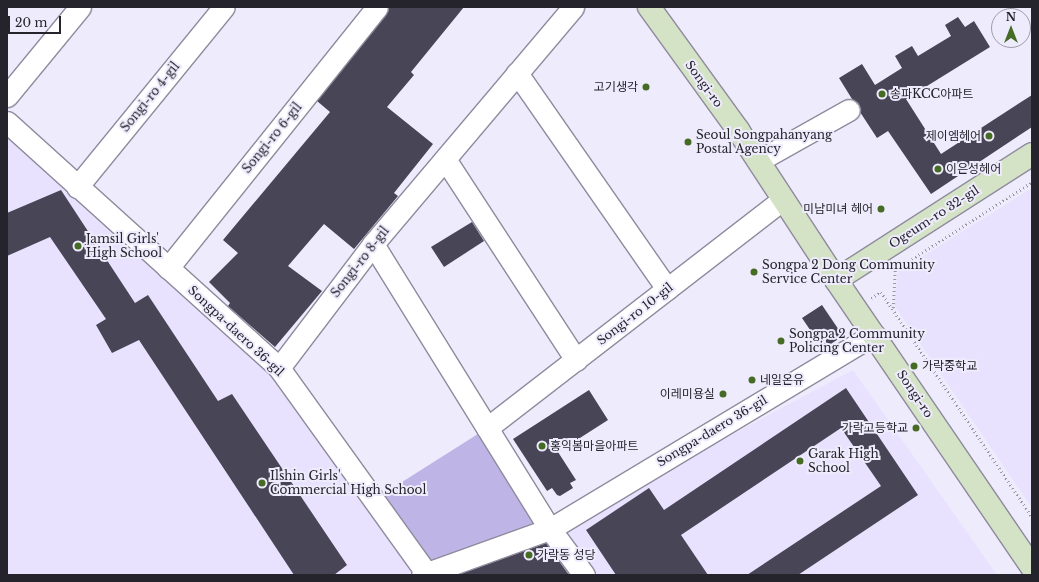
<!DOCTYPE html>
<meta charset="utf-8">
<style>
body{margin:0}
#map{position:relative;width:1039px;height:582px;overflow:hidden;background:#eeebfc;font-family:"Libre Baskerville","Noto Sans KR",serif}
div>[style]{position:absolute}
.built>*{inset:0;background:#e8e2fe}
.green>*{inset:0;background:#beb4e5}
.building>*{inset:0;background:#484556}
.path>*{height:2.5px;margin-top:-1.25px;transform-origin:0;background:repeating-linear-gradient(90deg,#9997a4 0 1px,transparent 0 4px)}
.roads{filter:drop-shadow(1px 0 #8f8b9e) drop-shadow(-1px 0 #8f8b9e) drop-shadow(0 1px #8f8b9e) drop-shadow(0 -1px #8f8b9e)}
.street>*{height:21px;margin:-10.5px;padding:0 10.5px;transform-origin:10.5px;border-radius:10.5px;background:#fff}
.secondary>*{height:22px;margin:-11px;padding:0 11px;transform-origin:11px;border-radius:11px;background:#d4e3c6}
.dots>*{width:11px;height:11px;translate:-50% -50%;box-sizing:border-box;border:2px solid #eeebfc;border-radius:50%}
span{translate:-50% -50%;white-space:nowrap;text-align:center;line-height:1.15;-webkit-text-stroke:4px #eeebfc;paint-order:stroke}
.street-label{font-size:12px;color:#25232b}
.poi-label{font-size:12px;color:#25232b}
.right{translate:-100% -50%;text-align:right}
.left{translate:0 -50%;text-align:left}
.frame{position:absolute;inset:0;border:8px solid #25232b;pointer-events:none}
.north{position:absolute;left:991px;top:8px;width:40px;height:40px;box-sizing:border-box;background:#eeebfc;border:1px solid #9e9ba8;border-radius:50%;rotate:0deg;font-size:11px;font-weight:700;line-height:16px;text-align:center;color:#25232b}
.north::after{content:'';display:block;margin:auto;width:14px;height:18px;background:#466b24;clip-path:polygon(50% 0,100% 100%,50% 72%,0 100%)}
.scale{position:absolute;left:8px;top:16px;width:53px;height:18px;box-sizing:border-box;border:2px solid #25232b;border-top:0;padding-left:5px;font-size:12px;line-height:14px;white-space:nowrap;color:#25232b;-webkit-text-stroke:3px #eeebfc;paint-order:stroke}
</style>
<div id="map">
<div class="built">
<i style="clip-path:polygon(7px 131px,276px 372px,417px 571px,403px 575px,7px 575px)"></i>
<i style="clip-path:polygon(1032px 188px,1032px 508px,894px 305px,898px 272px)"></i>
<i style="clip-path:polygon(853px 370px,997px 575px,592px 575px,557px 528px)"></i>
</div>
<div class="green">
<i style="clip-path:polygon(481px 432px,543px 525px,426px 562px,380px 496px)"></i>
</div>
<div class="building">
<i style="clip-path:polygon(390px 7px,464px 7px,411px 72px,414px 75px,387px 107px,433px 144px,394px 193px,398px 196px,354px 249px,324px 224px,288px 266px,322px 291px,275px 347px,228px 306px,230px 303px,209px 282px,238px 253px,223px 240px,330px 112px,317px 101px)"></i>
<i style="clip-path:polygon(958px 17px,965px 27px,974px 21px,990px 47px,906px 99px,941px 154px,1032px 95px,1032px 127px,931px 194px,888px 131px,877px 138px,860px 112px,859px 104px,852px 99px,839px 78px,862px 64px,875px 85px,902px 68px,895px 56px,912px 46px,918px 56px,951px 36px,945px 25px)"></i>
<i style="clip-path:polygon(61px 190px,135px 303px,148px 295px,218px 401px,232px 394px,347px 565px,334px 575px,294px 575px,139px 340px,112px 353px,96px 325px,106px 319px,50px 237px,7px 256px,7px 213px)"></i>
<i style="clip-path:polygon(472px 222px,484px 241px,444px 267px,431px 247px)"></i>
<i style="clip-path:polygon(822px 305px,843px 336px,823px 349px,802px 318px)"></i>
<i style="clip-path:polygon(846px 388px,918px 495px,798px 575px,747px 575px,881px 486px,841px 428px,681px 535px,708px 575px,616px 575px,586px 530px,649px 488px,664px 510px)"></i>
<i style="clip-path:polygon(589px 390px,608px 420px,558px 452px,576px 480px,570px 483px,573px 488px,560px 496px,557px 495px,552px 488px,547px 491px,513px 439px)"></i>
<i style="clip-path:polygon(546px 543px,569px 575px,457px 575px)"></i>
</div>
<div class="path">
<i style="left:871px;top:298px;width:12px;rotate:-31deg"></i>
<i style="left:881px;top:292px;width:271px;rotate:56.1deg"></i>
<i style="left:893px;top:308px;width:38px;rotate:-87deg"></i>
<i style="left:895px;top:270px;width:163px;rotate:-32.7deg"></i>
</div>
<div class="roads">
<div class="street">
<i style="left:517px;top:73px;width:263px;rotate:55.2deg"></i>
<i style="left:7px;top:96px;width:115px;rotate:-50.6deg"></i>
<i style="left:7px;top:122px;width:367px;rotate:42.1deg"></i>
<i style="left:279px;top:368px;width:255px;rotate:54.3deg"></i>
<i style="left:445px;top:159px;width:240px;rotate:56.9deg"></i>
<i style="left:758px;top:161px;width:104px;rotate:-29.3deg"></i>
<i style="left:77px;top:187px;width:232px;rotate:-50.8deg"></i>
<i style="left:373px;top:244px;width:335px;rotate:58.2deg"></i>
<i style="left:550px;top:529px;width:57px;rotate:53.5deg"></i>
<i style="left:168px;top:268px;width:334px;rotate:-51.3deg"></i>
<i style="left:279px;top:368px;width:156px;rotate:-52.8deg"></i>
<i style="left:373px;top:244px;width:310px;rotate:-49.8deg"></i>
<i style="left:487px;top:428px;width:374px;rotate:-37.7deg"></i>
<i style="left:422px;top:575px;width:136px;rotate:-19.8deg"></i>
<i style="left:550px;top:529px;width:378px;rotate:-31deg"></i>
</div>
<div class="secondary">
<i style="left:649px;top:7px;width:152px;rotate:54.1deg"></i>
<i style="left:738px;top:130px;width:179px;rotate:56.8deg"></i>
<i style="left:836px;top:280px;width:348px;rotate:55.7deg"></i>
<i style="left:836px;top:280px;width:233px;rotate:-32.7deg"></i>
</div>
</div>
<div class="dots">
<i style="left:646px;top:87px;background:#466b24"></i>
<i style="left:882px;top:94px;background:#466b24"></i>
<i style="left:989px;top:136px;background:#466b24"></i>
<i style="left:688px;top:142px;background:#466b24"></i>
<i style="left:938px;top:169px;background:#466b24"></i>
<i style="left:881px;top:209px;background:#466b24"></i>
<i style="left:78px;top:246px;background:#466b24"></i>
<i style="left:754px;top:272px;background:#466b24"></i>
<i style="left:781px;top:341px;background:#466b24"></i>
<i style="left:914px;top:366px;background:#466b24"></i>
<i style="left:752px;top:380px;background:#466b24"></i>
<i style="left:723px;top:394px;background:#466b24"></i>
<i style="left:916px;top:428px;background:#466b24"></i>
<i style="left:542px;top:446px;background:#466b24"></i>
<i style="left:800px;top:461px;background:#466b24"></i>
<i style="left:262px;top:483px;background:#466b24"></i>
<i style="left:529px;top:555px;background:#466b24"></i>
</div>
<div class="street-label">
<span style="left:704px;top:84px;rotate:54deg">Songi-ro</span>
<span style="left:150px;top:97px;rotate:-51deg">Songi-ro 4-gil</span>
<span style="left:272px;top:138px;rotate:-51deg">Songi-ro 6-gil</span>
<span style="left:934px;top:217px;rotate:-33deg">Ogeum-ro 32-gil</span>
<span style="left:360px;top:262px;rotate:-52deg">Songi-ro 8-gil</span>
<span style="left:635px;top:314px;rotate:-38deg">Songi-ro 10-gil</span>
<span style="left:236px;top:331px;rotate:43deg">Songpa-daero 36-gil</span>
<span style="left:915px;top:394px;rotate:56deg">Songi-ro</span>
<span style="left:712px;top:431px;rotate:-31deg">Songpa-daero 36-gil</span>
</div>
<div class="poi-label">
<span class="right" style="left:638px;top:87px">고기생각</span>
<span class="left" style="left:890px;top:94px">송파KCC아파트</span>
<span class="left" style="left:696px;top:142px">Seoul Songpahanyang<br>Postal Agency</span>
<span class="right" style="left:981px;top:136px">제이엠헤어</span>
<span class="left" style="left:946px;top:169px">이은성헤어</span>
<span class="right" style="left:873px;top:209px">미남미녀 헤어</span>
<span class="left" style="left:86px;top:246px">Jamsil Girls'<br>High School</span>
<span class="left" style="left:762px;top:272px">Songpa 2 Dong Community<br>Service Center</span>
<span class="left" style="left:789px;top:341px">Songpa 2 Community<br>Policing Center</span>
<span class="left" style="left:922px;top:366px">가락중학교</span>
<span class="left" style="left:760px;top:380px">네일온유</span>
<span class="right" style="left:715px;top:394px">이레미용실</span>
<span class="right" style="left:908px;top:428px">가락고등학교</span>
<span class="left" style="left:550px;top:446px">홍익봄마을아파트</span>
<span class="left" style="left:808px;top:461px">Garak High<br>School</span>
<span class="left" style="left:270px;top:483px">Ilshin Girls'<br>Commercial High School</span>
<span class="left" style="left:537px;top:555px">가락동 성당</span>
</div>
<div class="frame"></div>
<div class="north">N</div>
<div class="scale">20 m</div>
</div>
